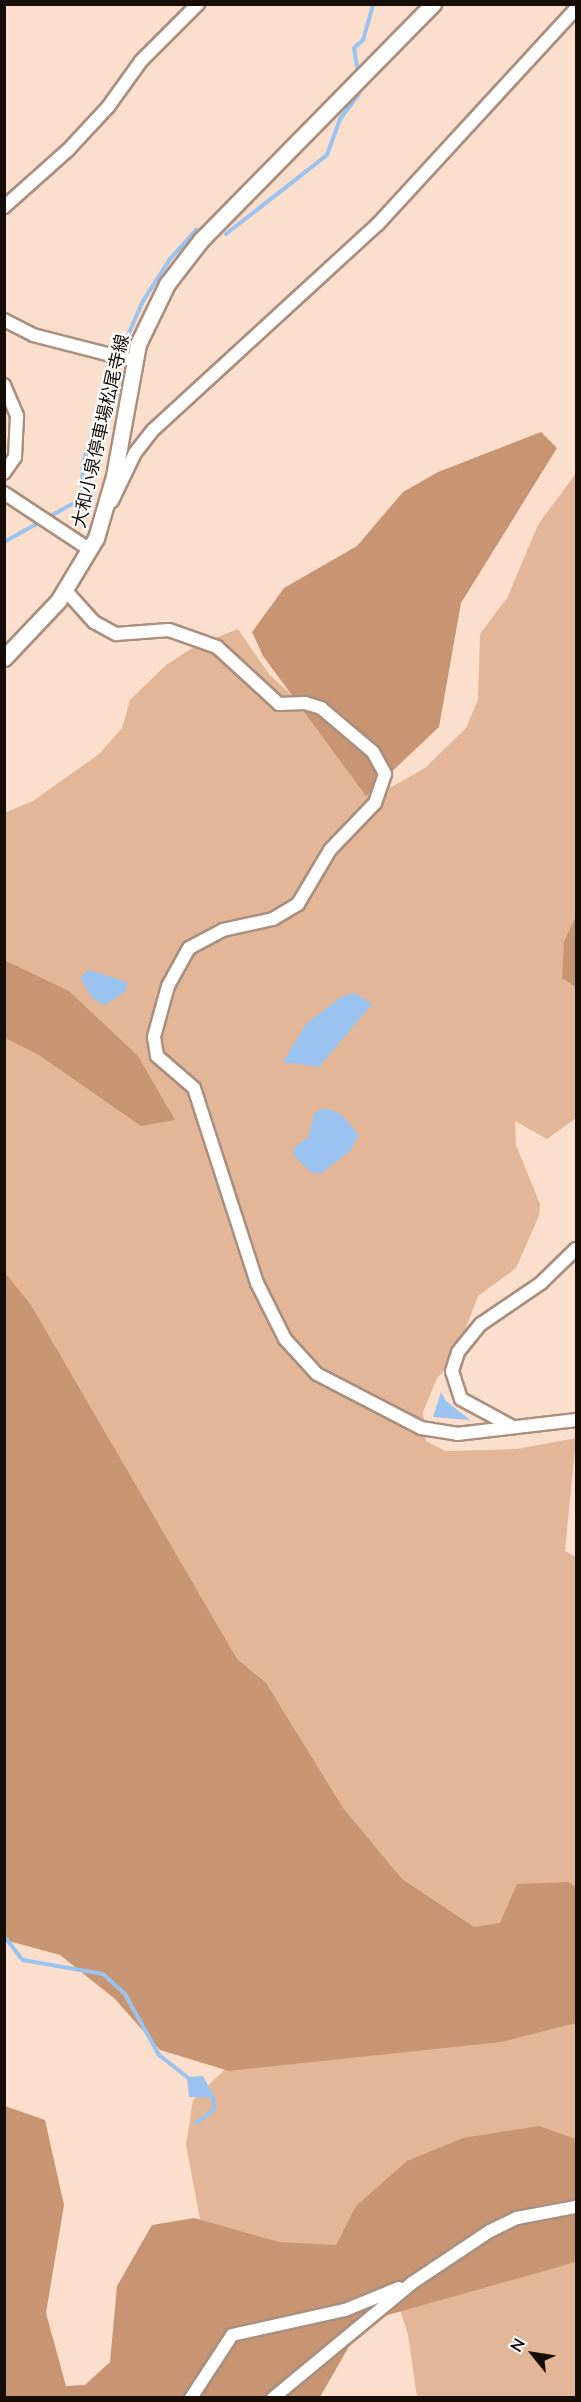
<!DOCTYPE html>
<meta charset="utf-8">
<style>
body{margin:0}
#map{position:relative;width:581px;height:2402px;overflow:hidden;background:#fbdfcc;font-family:Lato,"Noto Sans JP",sans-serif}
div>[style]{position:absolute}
.green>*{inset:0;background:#e3b698}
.forest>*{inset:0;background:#c89572}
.water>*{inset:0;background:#9ac3f0}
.stream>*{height:4px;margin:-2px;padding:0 2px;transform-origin:2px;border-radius:2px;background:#9ac3f0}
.roads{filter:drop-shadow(2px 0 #aa8f7e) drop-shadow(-2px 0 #aa8f7e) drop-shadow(0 2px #aa8f7e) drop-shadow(0 -2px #aa8f7e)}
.minor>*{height:12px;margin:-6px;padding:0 6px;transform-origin:6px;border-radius:6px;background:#fff}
.major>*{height:15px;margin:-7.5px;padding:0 7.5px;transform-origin:7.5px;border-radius:7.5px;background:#fff}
span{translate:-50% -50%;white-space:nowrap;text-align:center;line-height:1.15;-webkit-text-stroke:4.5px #fff;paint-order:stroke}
.street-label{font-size:18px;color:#170d07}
.frame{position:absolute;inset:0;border:6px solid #170d07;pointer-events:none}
.north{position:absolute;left:503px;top:2324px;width:60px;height:60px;-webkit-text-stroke:4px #fff;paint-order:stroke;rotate:300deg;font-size:16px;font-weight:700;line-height:24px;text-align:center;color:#170d07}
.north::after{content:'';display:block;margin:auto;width:21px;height:27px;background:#170d07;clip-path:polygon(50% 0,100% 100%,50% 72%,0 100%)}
</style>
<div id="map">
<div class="green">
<i style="clip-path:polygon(576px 473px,576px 1118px,547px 1139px,515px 1121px,516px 1145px,540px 1204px,539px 1216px,516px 1268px,478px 1296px,465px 1330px,452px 1347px,451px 1364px,437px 1378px,423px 1412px,426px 1441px,445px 1451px,517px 1449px,576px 1438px,565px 1551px,576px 1557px,576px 1914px,500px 1946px,360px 1889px,5px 1311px,4px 813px,33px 801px,99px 754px,122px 728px,130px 700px,166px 665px,197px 645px,238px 629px,269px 674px,391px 787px,425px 768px,466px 728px,478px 700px,480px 634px,507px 598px,538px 525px)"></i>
<i style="clip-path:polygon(576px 2000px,576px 2397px,417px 2397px,408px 2335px,394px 2290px,211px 2277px,186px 2145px,193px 2100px,246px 2049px)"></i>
</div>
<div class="forest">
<i style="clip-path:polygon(541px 432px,557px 448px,461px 603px,439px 727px,366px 796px,263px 656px,252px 632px,284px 588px,357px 546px,403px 492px,438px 472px)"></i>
<i style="clip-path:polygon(576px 916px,576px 987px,562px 978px,564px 942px)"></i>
<i style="clip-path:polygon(4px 960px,69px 991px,138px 1056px,175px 1120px,141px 1126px,39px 1055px,5px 1038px)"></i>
<i style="clip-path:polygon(5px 1273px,31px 1305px,237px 1659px,266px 1683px,343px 1808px,402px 1879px,474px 1927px,500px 1923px,517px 1884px,568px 1882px,576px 1887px,576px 2023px,501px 2042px,229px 2071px,160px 2050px,115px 1999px,60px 1955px,5px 1940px)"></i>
<i style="clip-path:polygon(5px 2106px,45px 2120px,64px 2205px,46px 2313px,66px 2386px,85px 2385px,110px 2362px,117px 2286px,152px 2225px,194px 2218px,279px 2242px,336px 2245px,356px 2206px,407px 2161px,463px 2138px,539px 2126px,576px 2139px,576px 2262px,363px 2322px,320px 2397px,5px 2398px)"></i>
</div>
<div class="water">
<i style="clip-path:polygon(89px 970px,127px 982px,126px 991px,105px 1005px,92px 998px,80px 977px)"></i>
<i style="clip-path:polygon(355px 993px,372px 1004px,319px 1067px,283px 1062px,306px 1024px,342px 996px)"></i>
<i style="clip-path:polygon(325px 1108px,341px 1114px,359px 1135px,350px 1151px,322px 1173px,312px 1173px,294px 1156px,294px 1148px,308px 1137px,315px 1112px)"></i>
<i style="clip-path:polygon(441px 1392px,446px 1401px,470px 1420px,433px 1417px)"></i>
<i style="clip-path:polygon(203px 2076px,215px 2098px,189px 2097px,187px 2077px)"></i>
</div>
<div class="stream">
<i style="left:357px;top:67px;width:19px;rotate:-99deg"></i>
<i style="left:354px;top:48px;width:12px;rotate:-42deg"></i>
<i style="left:363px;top:40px;width:37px;rotate:-74deg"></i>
<i style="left:226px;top:234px;width:128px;rotate:-38deg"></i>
<i style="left:327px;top:155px;width:38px;rotate:-70deg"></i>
<i style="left:340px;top:119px;width:31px;rotate:-53deg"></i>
<i style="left:125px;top:342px;width:45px;rotate:-66.3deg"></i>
<i style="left:143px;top:301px;width:50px;rotate:-57.3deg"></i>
<i style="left:170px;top:259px;width:40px;rotate:-48deg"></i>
<i style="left:4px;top:542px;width:82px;rotate:-29.1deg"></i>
<i style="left:76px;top:502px;width:11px;rotate:-56deg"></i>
<i style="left:82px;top:493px;width:29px;rotate:-88deg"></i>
<i style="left:83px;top:464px;width:27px;rotate:-73deg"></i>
<i style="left:91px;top:438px;width:29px;rotate:-46deg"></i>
<i style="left:111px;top:417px;width:44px;rotate:-80.8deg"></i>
<i style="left:4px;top:1936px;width:31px;rotate:52deg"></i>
<i style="left:23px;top:1960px;width:81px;rotate:9.9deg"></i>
<i style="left:103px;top:1974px;width:30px;rotate:42deg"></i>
<i style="left:125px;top:1994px;width:70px;rotate:60.9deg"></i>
<i style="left:159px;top:2055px;width:39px;rotate:38deg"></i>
<i style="left:196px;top:2123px;width:22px;rotate:-36deg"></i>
<i style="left:214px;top:2110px;width:14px;rotate:-94deg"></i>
</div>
<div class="roads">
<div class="minor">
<i style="left:4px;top:207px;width:86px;rotate:-41.7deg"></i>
<i style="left:68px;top:150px;width:59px;rotate:-47.1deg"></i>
<i style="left:108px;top:107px;width:57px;rotate:-54.3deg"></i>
<i style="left:141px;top:61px;width:81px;rotate:-45deg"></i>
<i style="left:4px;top:320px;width:33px;rotate:27deg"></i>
<i style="left:33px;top:335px;width:104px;rotate:14.4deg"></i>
<i style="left:4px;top:385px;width:34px;rotate:67deg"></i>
<i style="left:17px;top:416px;width:41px;rotate:92.8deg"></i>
<i style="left:15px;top:457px;width:19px;rotate:125deg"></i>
<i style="left:4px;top:493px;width:103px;rotate:33.5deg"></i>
<i style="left:112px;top:501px;width:53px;rotate:-64.4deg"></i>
<i style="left:135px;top:453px;width:29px;rotate:-52deg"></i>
<i style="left:153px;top:430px;width:305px;rotate:-42.5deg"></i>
<i style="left:378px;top:224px;width:292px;rotate:-47.4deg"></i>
<i style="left:66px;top:591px;width:42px;rotate:47.9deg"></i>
<i style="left:94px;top:622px;width:25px;rotate:29deg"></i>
<i style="left:116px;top:634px;width:53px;rotate:-4.3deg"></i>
<i style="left:169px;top:630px;width:51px;rotate:19.5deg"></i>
<i style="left:217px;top:647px;width:84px;rotate:42.6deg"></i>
<i style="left:279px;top:704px;width:26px;rotate:-2deg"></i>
<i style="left:305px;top:703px;width:17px;rotate:17deg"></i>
<i style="left:321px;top:708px;width:68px;rotate:40.2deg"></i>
<i style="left:373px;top:752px;width:25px;rotate:61deg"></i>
<i style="left:385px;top:774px;width:31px;rotate:109deg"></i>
<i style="left:375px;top:803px;width:65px;rotate:133.8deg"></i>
<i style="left:330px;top:850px;width:63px;rotate:120.7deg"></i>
<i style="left:298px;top:904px;width:29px;rotate:149deg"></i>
<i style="left:273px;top:919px;width:51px;rotate:167.6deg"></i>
<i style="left:223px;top:930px;width:38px;rotate:152deg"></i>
<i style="left:189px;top:948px;width:43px;rotate:118.9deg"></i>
<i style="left:168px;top:986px;width:53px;rotate:105.4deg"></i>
<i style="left:154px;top:1037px;width:19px;rotate:81deg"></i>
<i style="left:157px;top:1056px;width:49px;rotate:40.9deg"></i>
<i style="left:194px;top:1088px;width:205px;rotate:72.1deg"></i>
<i style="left:257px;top:1283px;width:63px;rotate:63.4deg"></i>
<i style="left:285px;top:1339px;width:47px;rotate:47.6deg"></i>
<i style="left:317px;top:1374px;width:117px;rotate:27.4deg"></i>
<i style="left:421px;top:1428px;width:36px;rotate:9deg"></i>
<i style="left:457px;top:1434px;width:120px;rotate:-6.7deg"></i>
<i style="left:511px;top:1426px;width:57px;rotate:-151.6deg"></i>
<i style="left:461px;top:1399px;width:29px;rotate:-108deg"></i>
<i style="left:452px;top:1371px;width:20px;rotate:-72deg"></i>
<i style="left:458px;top:1352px;width:36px;rotate:-51deg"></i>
<i style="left:481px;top:1324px;width:73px;rotate:-34.3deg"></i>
<i style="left:541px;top:1283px;width:49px;rotate:-44.2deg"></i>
<i style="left:191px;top:2398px;width:75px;rotate:-56.9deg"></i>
<i style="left:232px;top:2335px;width:116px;rotate:-12.5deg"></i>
<i style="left:345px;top:2310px;width:58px;rotate:-22.2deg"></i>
<i style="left:273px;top:2398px;width:180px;rotate:-39.6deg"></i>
<i style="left:412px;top:2283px;width:94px;rotate:-33.7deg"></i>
<i style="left:490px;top:2231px;width:30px;rotate:-26deg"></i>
<i style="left:517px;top:2218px;width:60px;rotate:-10.6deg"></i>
</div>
<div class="major">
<i style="left:4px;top:658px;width:79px;rotate:-46.5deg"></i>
<i style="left:58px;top:601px;width:74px;rotate:-58.9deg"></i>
<i style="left:96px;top:538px;width:65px;rotate:-73.8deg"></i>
<i style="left:114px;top:476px;width:134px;rotate:-79.7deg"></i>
<i style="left:138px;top:344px;width:67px;rotate:-64.2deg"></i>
<i style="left:167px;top:284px;width:56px;rotate:-52.3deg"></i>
<i style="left:201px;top:240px;width:331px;rotate:-45.5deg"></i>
</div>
</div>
<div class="street-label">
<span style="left:100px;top:431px;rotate:-77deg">大和小泉停車場松尾寺線</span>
</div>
<div class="frame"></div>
<div class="north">N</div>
</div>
